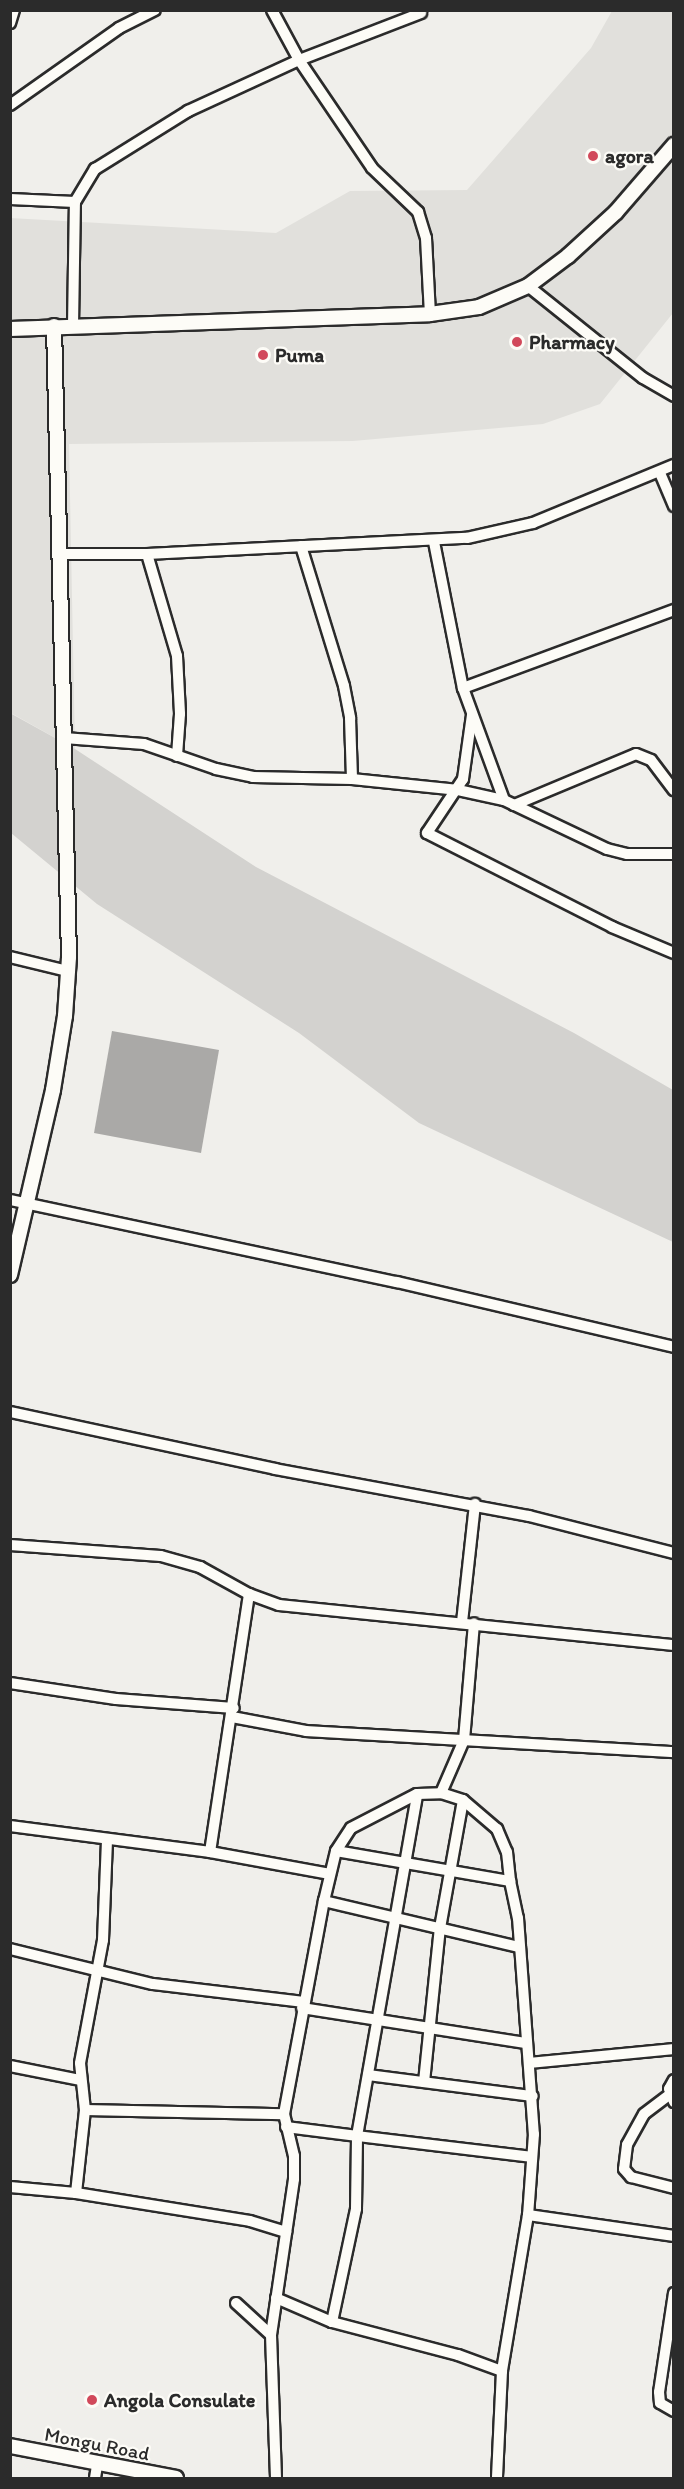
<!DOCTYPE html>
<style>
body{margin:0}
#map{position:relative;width:684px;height:2489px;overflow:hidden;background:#f0efeb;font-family:Itim,sans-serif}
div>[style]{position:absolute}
.built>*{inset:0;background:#e1e0dc}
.green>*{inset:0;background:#d3d2cf}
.water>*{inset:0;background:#aaa9a7}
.roads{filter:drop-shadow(2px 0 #2b2b2b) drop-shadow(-2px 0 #2b2b2b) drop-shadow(0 2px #2b2b2b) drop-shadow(0 -2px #2b2b2b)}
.minor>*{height:10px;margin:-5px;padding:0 5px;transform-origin:5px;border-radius:5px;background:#fdfcf7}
.major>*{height:14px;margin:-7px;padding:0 7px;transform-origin:7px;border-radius:7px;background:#fdfcf7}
.dots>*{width:16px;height:16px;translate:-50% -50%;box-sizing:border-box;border:3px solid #fdfcf7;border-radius:50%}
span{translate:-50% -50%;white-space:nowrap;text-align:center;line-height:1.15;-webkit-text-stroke:4.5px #fdfcf7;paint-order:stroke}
.poi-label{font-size:20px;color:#2b2b2b;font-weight:700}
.left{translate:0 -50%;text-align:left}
.street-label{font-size:20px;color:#2b2b2b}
.frame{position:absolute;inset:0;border:12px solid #2b2b2b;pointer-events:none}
</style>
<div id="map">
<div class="built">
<i style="clip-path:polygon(612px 11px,673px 11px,673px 313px,600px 404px,543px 424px,353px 441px,69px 444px,75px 749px,11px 713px,10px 218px,276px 233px,350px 191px,467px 190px,591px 48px)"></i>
</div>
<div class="green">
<i style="clip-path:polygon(10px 713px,75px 749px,256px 867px,574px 1033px,673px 1090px,673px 1242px,419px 1123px,299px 1033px,97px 904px,11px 833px)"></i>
</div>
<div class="water">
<i style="clip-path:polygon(112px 1031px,219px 1050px,201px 1153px,94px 1133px)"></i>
</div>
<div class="roads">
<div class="minor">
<i style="left:272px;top:10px;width:57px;rotate:61.6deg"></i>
<i style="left:299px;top:60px;width:130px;rotate:55.9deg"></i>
<i style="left:372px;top:168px;width:64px;rotate:43.7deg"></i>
<i style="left:418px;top:212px;width:27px;rotate:73deg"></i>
<i style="left:426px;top:238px;width:76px;rotate:87deg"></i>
<i style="left:10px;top:23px;width:14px;rotate:-73deg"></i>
<i style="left:10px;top:105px;width:133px;rotate:-35.2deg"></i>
<i style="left:119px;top:28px;width:40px;rotate:-26.6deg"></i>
<i style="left:10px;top:199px;width:65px;rotate:2.6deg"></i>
<i style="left:528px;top:286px;width:147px;rotate:38.7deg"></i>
<i style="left:643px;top:378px;width:36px;rotate:30deg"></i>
<i style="left:73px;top:326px;width:124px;rotate:-89.1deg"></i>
<i style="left:75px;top:202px;width:39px;rotate:-59deg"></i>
<i style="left:95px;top:169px;width:110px;rotate:-31.9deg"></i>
<i style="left:188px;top:111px;width:122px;rotate:-24.7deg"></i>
<i style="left:299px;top:60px;width:131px;rotate:-21.1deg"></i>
<i style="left:660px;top:473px;width:36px;rotate:67deg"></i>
<i style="left:434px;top:542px;width:149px;rotate:78.8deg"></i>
<i style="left:463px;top:688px;width:119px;rotate:69.9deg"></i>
<i style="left:301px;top:546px;width:146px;rotate:72.9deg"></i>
<i style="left:344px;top:686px;width:33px;rotate:79deg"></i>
<i style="left:350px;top:718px;width:61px;rotate:88.1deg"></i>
<i style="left:62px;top:554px;width:85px"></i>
<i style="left:147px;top:554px;width:320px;rotate:-2.9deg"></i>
<i style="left:467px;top:538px;width:68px;rotate:-12.8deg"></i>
<i style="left:533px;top:523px;width:152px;rotate:-22.4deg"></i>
<i style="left:147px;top:554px;width:106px;rotate:73.6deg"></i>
<i style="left:177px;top:656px;width:58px;rotate:87deg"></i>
<i style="left:180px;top:714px;width:42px;rotate:94.1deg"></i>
<i style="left:463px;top:688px;width:225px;rotate:-20.3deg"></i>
<i style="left:472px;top:715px;width:65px;rotate:98deg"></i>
<i style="left:463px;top:779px;width:65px;rotate:123.7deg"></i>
<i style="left:427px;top:833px;width:208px;rotate:26.9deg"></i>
<i style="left:612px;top:927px;width:67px;rotate:22.8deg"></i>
<i style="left:64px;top:738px;width:80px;rotate:4.3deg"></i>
<i style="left:144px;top:744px;width:76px;rotate:19.1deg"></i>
<i style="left:216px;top:769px;width:38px;rotate:12deg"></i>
<i style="left:253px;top:777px;width:99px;rotate:1.2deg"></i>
<i style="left:352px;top:779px;width:107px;rotate:5.9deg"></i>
<i style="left:458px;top:790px;width:47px;rotate:12.3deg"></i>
<i style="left:504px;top:800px;width:114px;rotate:25.4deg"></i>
<i style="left:607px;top:849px;width:21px;rotate:14deg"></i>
<i style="left:627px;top:854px;width:47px"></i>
<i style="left:514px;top:805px;width:132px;rotate:-22.7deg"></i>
<i style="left:636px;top:754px;width:16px;rotate:22deg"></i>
<i style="left:651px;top:760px;width:38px;rotate:53deg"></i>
<i style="left:10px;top:957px;width:60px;rotate:13.6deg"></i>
<i style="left:10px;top:1200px;width:396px;rotate:12deg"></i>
<i style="left:397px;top:1282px;width:285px;rotate:13.2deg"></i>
<i style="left:10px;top:1412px;width:271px;rotate:12.1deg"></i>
<i style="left:275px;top:1469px;width:258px;rotate:10.5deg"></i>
<i style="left:529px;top:1516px;width:150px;rotate:14.3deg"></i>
<i style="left:10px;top:1545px;width:151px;rotate:4.2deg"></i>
<i style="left:161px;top:1556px;width:41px;rotate:15.8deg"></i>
<i style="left:200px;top:1567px;width:56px;rotate:28.9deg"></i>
<i style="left:249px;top:1594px;width:32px;rotate:20deg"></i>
<i style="left:279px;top:1605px;width:397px;rotate:5.8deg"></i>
<i style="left:462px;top:1622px;width:119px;rotate:-83.7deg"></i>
<i style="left:10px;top:1683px;width:107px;rotate:8.6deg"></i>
<i style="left:116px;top:1699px;width:118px;rotate:4.4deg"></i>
<i style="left:232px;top:1717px;width:75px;rotate:10.7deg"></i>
<i style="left:306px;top:1731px;width:369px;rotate:3.3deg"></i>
<i style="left:441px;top:1793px;width:23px;rotate:18deg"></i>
<i style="left:463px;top:1800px;width:45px;rotate:40.5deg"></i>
<i style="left:497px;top:1829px;width:25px;rotate:67deg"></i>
<i style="left:507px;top:1852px;width:29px;rotate:84deg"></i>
<i style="left:10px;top:1826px;width:202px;rotate:7.4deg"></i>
<i style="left:210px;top:1852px;width:122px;rotate:10.4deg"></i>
<i style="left:336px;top:1851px;width:177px;rotate:9.8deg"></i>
<i style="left:510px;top:1881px;width:38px;rotate:78deg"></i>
<i style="left:518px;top:1918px;width:217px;rotate:85.8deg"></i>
<i style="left:534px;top:2134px;width:81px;rotate:94.2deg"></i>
<i style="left:528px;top:2215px;width:158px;rotate:99.5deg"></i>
<i style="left:502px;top:2371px;width:107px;rotate:92.7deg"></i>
<i style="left:210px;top:1852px;width:261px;rotate:-81.4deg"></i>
<i style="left:324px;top:1901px;width:200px;rotate:13.3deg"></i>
<i style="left:10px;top:1949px;width:147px;rotate:13.8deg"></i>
<i style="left:153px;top:1984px;width:152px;rotate:6.8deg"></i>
<i style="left:302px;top:2008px;width:226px;rotate:8.9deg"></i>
<i style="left:529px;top:2063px;width:146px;rotate:-5.5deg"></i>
<i style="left:10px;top:2066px;width:71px;rotate:11.3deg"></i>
<i style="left:368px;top:2075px;width:166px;rotate:7.3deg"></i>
<i style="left:674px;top:2080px;width:10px;rotate:119deg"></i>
<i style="left:669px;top:2089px;width:14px;rotate:69deg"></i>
<i style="left:424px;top:2082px;width:155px;rotate:-84.1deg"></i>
<i style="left:440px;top:1928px;width:130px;rotate:-79.8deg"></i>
<i style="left:669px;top:2095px;width:31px;rotate:143deg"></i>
<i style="left:644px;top:2114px;width:35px;rotate:119deg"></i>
<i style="left:627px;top:2145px;width:24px;rotate:97deg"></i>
<i style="left:624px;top:2169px;width:11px;rotate:49deg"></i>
<i style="left:631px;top:2177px;width:44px;rotate:14.3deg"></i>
<i style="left:85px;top:2110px;width:199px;rotate:1.2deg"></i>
<i style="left:286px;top:2127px;width:72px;rotate:7.2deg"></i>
<i style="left:357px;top:2136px;width:347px;rotate:-80deg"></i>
<i style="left:10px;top:2187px;width:66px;rotate:5.2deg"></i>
<i style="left:76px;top:2193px;width:176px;rotate:9.1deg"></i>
<i style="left:250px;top:2221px;width:38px;rotate:17deg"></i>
<i style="left:76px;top:2193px;width:83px;rotate:-83.8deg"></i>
<i style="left:85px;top:2110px;width:47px;rotate:-96.1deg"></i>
<i style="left:80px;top:2063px;width:125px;rotate:-79.4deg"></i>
<i style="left:103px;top:1940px;width:101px;rotate:-87.7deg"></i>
<i style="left:528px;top:2215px;width:148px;rotate:8.2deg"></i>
<i style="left:674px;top:2293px;width:100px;rotate:98.6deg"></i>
<i style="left:659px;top:2392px;width:11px;rotate:85deg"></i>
<i style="left:660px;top:2403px;width:16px;rotate:30deg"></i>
<i style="left:276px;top:2298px;width:61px;rotate:23.2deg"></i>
<i style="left:332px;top:2322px;width:116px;rotate:-78deg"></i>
<i style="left:356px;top:2209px;width:73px;rotate:-89.2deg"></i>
<i style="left:357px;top:2136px;width:176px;rotate:6.8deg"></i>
<i style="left:236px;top:2303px;width:47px;rotate:42.4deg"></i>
<i style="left:332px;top:2322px;width:130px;rotate:14.7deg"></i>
<i style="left:458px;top:2355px;width:47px;rotate:20deg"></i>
<i style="left:95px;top:2478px;width:13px;rotate:-81deg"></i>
<i style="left:276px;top:2478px;width:143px;rotate:-92deg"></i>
<i style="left:271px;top:2335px;width:158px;rotate:-81.6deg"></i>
<i style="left:294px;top:2179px;width:23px;rotate:-90deg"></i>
<i style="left:294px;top:2156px;width:43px;rotate:-103.4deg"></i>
<i style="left:284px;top:2114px;width:217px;rotate:-79.4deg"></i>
<i style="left:324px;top:1901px;width:51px;rotate:-76.5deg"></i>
<i style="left:336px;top:1851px;width:27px;rotate:-57deg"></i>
<i style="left:351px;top:1828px;width:74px;rotate:-27.3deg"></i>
<i style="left:417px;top:1794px;width:24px;rotate:-2deg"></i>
<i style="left:441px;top:1793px;width:58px;rotate:-66.5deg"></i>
<i style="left:464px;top:1740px;width:117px;rotate:-85.1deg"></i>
</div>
<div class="major">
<i style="left:10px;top:329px;width:420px;rotate:-2deg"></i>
<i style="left:430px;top:314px;width:49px;rotate:-8.1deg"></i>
<i style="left:479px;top:307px;width:53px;rotate:-23.2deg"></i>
<i style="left:528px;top:286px;width:50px;rotate:-36.9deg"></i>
<i style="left:568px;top:256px;width:65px;rotate:-42.5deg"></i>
<i style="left:616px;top:212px;width:89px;rotate:-49.1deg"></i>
<i style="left:10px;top:1275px;width:190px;rotate:-76.9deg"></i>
<i style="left:53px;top:1090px;width:75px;rotate:-80.8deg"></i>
<i style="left:65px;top:1016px;width:59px;rotate:-86.1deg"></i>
<i style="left:69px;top:957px;width:631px;rotate:-91.36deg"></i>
<i style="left:10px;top:2446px;width:169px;rotate:10.9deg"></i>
</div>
</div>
<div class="dots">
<i style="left:593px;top:156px;background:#d1495b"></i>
<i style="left:517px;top:342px;background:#d1495b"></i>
<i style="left:263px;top:355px;background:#d1495b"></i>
<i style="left:92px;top:2400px;background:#d1495b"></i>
</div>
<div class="poi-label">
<span class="left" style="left:605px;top:156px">agora</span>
<span class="left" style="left:529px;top:342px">Pharmacy</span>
<span class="left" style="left:275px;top:355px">Puma</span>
<span class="left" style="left:104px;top:2400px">Angola Consulate</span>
</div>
<div class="street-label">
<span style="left:97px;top:2444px;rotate:11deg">Mongu Road</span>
</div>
<div class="frame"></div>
</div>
